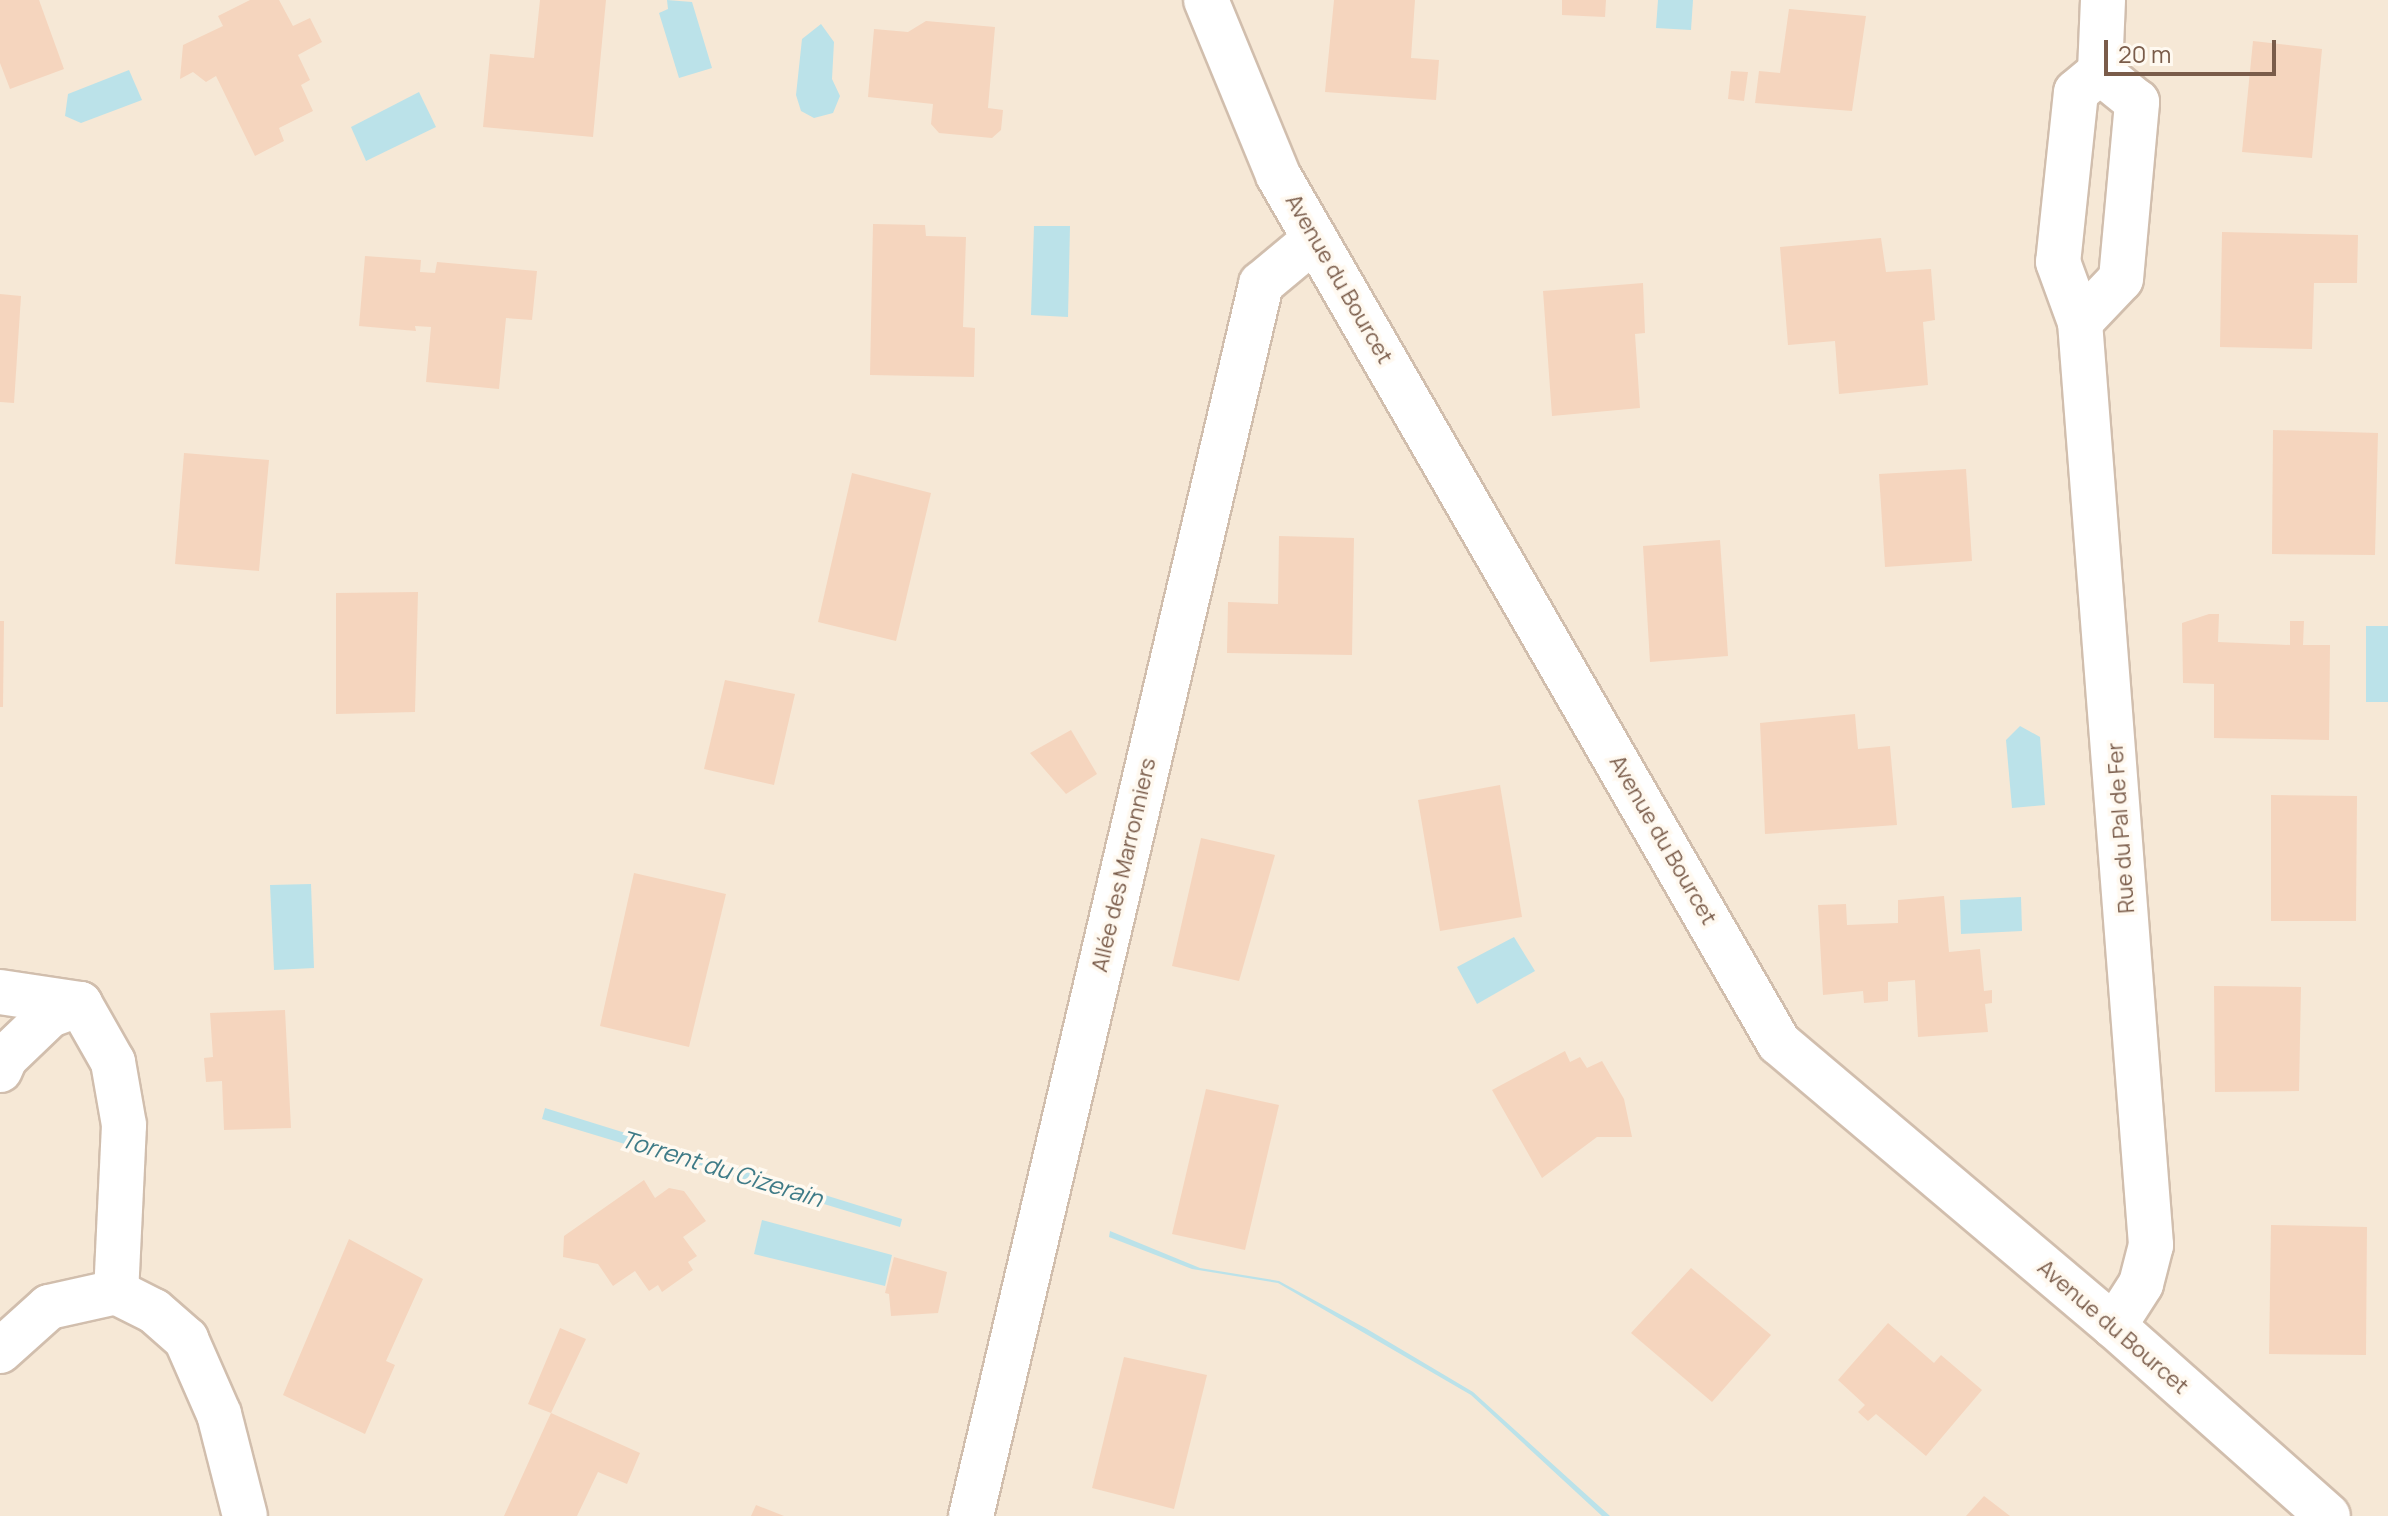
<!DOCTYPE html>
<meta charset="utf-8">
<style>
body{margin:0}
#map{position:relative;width:2388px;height:1516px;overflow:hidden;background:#fef6e9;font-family:Manrope,sans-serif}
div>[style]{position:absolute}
.residential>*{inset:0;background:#f6e8d6}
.water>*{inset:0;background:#bbe2e9}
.building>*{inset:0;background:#f5d5be}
.roads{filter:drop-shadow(2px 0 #d1bead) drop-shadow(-2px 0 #d1bead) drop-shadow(0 2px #d1bead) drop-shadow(0 -2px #d1bead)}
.minor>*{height:44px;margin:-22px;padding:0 22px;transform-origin:22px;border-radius:22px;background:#fff}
.tertiary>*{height:44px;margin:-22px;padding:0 22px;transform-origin:22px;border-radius:22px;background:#fff}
span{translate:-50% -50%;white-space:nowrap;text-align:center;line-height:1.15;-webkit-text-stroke:7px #fff9f0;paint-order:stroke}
.street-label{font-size:22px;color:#7a5c4a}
.water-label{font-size:24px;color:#3f7b87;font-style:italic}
.scale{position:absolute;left:2104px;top:40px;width:172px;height:36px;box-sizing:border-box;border:4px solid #7a5c4a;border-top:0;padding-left:10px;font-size:24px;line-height:28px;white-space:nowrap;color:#7a5c4a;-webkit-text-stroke:6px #fff9f0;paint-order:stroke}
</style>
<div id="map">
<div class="residential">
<i style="clip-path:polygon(0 0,2388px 0,2388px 1516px,0 1516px)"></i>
</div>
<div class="water">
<i style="clip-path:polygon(667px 0,692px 2px,712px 68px,679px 78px,659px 13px,668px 9px)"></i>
<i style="clip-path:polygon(1658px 0,1693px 0,1691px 30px,1656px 28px)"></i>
<i style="clip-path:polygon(821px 24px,834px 42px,832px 79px,840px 96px,833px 113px,814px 118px,801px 111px,796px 95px,802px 39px)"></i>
<i style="clip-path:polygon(129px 70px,142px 100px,81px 123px,65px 116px,68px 94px)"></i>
<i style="clip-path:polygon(419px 92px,436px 127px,366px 161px,351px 127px)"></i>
<i style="clip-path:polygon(1034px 226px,1070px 226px,1068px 317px,1031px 315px)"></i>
<i style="clip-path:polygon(2366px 626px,2388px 626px,2388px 702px,2366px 702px)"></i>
<i style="clip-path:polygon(2020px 726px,2040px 737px,2045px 805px,2012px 808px,2006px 740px)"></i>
<i style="clip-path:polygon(311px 884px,314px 968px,274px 970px,270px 885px)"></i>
<i style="clip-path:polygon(2021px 897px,2022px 931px,1961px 934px,1960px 900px)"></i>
<i style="clip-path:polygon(1514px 937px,1535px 971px,1477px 1004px,1457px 967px)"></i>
<i style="clip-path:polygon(545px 1108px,902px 1219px,900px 1227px,542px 1119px)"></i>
<i style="clip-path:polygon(762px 1220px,892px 1255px,885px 1286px,754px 1254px)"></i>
<i style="clip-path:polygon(1110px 1231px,1200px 1268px,1279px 1281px,1367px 1329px,1473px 1392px,1610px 1516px,1602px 1516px,1471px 1395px,1278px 1283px,1192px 1269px,1109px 1237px)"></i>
</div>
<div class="building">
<i style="clip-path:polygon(0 0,39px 0,64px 69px,10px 89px,0 63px)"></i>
<i style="clip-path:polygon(250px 0,279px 0,293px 26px,310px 18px,322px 42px,298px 55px,310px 80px,301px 85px,313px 111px,279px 128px,284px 141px,255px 156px,216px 76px,206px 82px,193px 72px,180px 79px,183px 45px,223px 26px,218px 16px)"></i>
<i style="clip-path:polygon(540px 0,606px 0,593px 137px,483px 127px,490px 54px,534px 58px)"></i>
<i style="clip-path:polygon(1334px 0,1415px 0,1411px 58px,1439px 60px,1436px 100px,1325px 92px)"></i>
<i style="clip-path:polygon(1562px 0,1606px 0,1605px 17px,1562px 15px)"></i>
<i style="clip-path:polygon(1789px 9px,1866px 16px,1852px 111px,1755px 103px,1759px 71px,1780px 73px)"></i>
<i style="clip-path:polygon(926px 21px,995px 27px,988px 108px,1003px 110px,1001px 130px,992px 138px,939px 133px,931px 124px,933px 104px,868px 97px,874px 29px,908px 32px)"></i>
<i style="clip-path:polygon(2253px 41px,2322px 49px,2312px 158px,2242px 152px)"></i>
<i style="clip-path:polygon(1731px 71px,1748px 72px,1744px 101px,1728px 99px)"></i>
<i style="clip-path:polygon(873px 224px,925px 225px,926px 236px,966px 237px,963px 327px,975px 328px,974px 377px,870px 375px)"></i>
<i style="clip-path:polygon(2222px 232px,2358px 235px,2357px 283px,2314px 283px,2312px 349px,2220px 347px)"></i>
<i style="clip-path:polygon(1881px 238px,1886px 272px,1931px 269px,1935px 320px,1923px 322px,1928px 385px,1839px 394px,1835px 341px,1788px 345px,1780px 247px)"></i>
<i style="clip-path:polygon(365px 256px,421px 260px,420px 272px,435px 273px,437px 262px,537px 271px,532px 320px,506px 318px,499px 389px,426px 382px,431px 327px,415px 326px,416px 331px,359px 326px)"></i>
<i style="clip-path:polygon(1643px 283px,1645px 333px,1635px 334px,1640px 408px,1552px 416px,1543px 291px)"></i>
<i style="clip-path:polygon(0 294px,21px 296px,14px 403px,0 402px)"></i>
<i style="clip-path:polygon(2273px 430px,2378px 433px,2375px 555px,2272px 554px)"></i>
<i style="clip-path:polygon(184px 453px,269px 460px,259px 571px,175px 564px)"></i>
<i style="clip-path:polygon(1966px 469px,1972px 561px,1885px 567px,1879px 474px)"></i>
<i style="clip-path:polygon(852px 473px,931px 493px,896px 641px,818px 622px)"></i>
<i style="clip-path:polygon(1279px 536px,1354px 538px,1352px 655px,1227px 653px,1228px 602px,1278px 604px)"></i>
<i style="clip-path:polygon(1720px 540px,1728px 656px,1650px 662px,1643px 546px)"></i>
<i style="clip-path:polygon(418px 592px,415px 712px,336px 714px,336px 593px)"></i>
<i style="clip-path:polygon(2209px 614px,2219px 614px,2218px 642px,2290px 645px,2290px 621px,2304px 621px,2303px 645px,2330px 645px,2329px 740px,2214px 738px,2214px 684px,2183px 683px,2182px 623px)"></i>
<i style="clip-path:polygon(0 621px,4px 621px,3px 707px,0 707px)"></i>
<i style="clip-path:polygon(725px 680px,795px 694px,774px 785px,704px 769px)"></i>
<i style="clip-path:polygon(1855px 714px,1858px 749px,1890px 746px,1897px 825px,1765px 834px,1760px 723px)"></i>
<i style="clip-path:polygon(1071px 730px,1097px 774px,1066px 794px,1030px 753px)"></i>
<i style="clip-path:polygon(1500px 785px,1522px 917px,1440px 931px,1418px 800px)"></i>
<i style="clip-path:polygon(2271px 795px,2357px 796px,2356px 921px,2271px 921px)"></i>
<i style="clip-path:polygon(1201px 838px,1275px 855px,1239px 981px,1172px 966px)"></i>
<i style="clip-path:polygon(634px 873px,726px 894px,689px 1047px,600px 1026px)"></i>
<i style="clip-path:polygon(1944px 896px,1949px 952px,1980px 949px,1984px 991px,1992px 990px,1992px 1003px,1985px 1004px,1988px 1032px,1918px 1037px,1915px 980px,1888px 982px,1888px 1001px,1864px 1003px,1863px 991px,1823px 995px,1818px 905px,1846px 904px,1847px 925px,1898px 923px,1898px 900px)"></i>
<i style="clip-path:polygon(2214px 986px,2301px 987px,2299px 1091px,2215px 1092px)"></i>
<i style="clip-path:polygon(285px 1010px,291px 1128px,224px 1130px,222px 1081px,206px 1082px,204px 1058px,213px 1057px,210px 1013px)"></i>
<i style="clip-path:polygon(1565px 1051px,1570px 1062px,1580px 1057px,1587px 1068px,1602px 1061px,1624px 1099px,1632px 1137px,1597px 1137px,1542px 1178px,1492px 1090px)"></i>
<i style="clip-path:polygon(1206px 1089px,1279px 1105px,1245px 1250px,1172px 1234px)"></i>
<i style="clip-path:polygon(644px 1180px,655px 1198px,669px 1188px,684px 1191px,706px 1221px,683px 1237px,697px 1256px,688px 1262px,693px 1270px,662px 1292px,658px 1285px,649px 1291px,635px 1271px,613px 1286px,598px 1264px,563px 1257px,564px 1236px)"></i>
<i style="clip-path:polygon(2271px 1225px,2367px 1227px,2366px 1355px,2269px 1354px)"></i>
<i style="clip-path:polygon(349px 1239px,423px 1279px,386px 1361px,395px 1365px,365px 1434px,283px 1395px)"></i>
<i style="clip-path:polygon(894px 1257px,947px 1272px,938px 1313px,891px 1316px,889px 1294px,885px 1293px)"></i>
<i style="clip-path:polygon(1691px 1268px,1771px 1335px,1712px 1402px,1631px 1333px)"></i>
<i style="clip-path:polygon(1888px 1323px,1934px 1363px,1941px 1355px,1982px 1390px,1926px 1456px,1876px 1414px,1868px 1421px,1858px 1412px,1865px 1405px,1838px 1380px)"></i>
<i style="clip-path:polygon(560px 1328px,586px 1339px,551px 1413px,640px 1453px,627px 1484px,598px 1472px,577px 1516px,504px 1516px,551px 1413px,528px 1404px)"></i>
<i style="clip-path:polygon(1124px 1357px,1207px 1375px,1174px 1509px,1092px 1488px)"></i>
<i style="clip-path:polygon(1984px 1496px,2010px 1516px,1966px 1516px)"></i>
<i style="clip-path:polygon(756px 1505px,784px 1516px,751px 1516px)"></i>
</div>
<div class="roads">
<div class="minor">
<i style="left:1206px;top:0;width:189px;rotate:67.6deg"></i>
<i style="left:1278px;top:175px;width:1002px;rotate:60.01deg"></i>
<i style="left:1779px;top:1043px;width:439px;rotate:40.2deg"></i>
<i style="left:2114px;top:1326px;width:286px;rotate:41.6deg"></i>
<i style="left:2103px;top:0;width:72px;rotate:92.4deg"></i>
<i style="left:2100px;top:72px;width:31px;rotate:140deg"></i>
<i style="left:2076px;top:92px;width:171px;rotate:96deg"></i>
<i style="left:2058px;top:262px;width:64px;rotate:69.9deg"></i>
<i style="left:2080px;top:322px;width:926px;rotate:85.6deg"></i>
<i style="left:2151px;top:1245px;width:40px;rotate:104.4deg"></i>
<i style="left:2141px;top:1284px;width:50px;rotate:122.7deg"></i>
<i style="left:2080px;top:322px;width:59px;rotate:-46.4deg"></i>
<i style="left:2121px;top:279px;width:178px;rotate:-84.8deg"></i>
<i style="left:2137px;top:102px;width:48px;rotate:-141deg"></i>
<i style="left:0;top:992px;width:81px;rotate:8.5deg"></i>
<i style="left:80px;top:1004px;width:67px;rotate:60.4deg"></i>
<i style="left:113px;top:1062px;width:64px;rotate:80.1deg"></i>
<i style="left:124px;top:1125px;width:167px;rotate:92.7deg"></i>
<i style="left:0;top:1070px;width:13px;rotate:-67deg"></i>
<i style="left:5px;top:1058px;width:62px;rotate:-43.7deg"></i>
<i style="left:50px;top:1015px;width:32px;rotate:-20deg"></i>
<i style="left:971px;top:1516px;width:1266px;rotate:-76.75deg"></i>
<i style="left:1261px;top:284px;width:70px;rotate:-39.8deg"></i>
</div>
<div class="tertiary">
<i style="left:0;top:1351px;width:66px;rotate:-41.9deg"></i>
<i style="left:49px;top:1307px;width:69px;rotate:-12.6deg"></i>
<i style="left:116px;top:1292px;width:42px;rotate:26.6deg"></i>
<i style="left:154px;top:1311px;width:43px;rotate:41.2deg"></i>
<i style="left:186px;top:1339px;width:82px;rotate:66.3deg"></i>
<i style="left:219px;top:1414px;width:105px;rotate:75.7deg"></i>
</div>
</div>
<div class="street-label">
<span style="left:1339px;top:279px;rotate:60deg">Avenue du Bourcet</span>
<span style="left:2121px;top:828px;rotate:-94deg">Rue du Pal de Fer</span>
<span style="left:1663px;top:840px;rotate:60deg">Avenue du Bourcet</span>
<span style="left:1124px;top:865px;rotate:-77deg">Allée des Marronniers</span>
<span style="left:2113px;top:1327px;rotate:41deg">Avenue du Bourcet</span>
</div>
<div class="water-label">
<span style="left:722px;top:1168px;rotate:17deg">Torrent du Cizerain</span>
</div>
<div class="scale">20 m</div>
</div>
